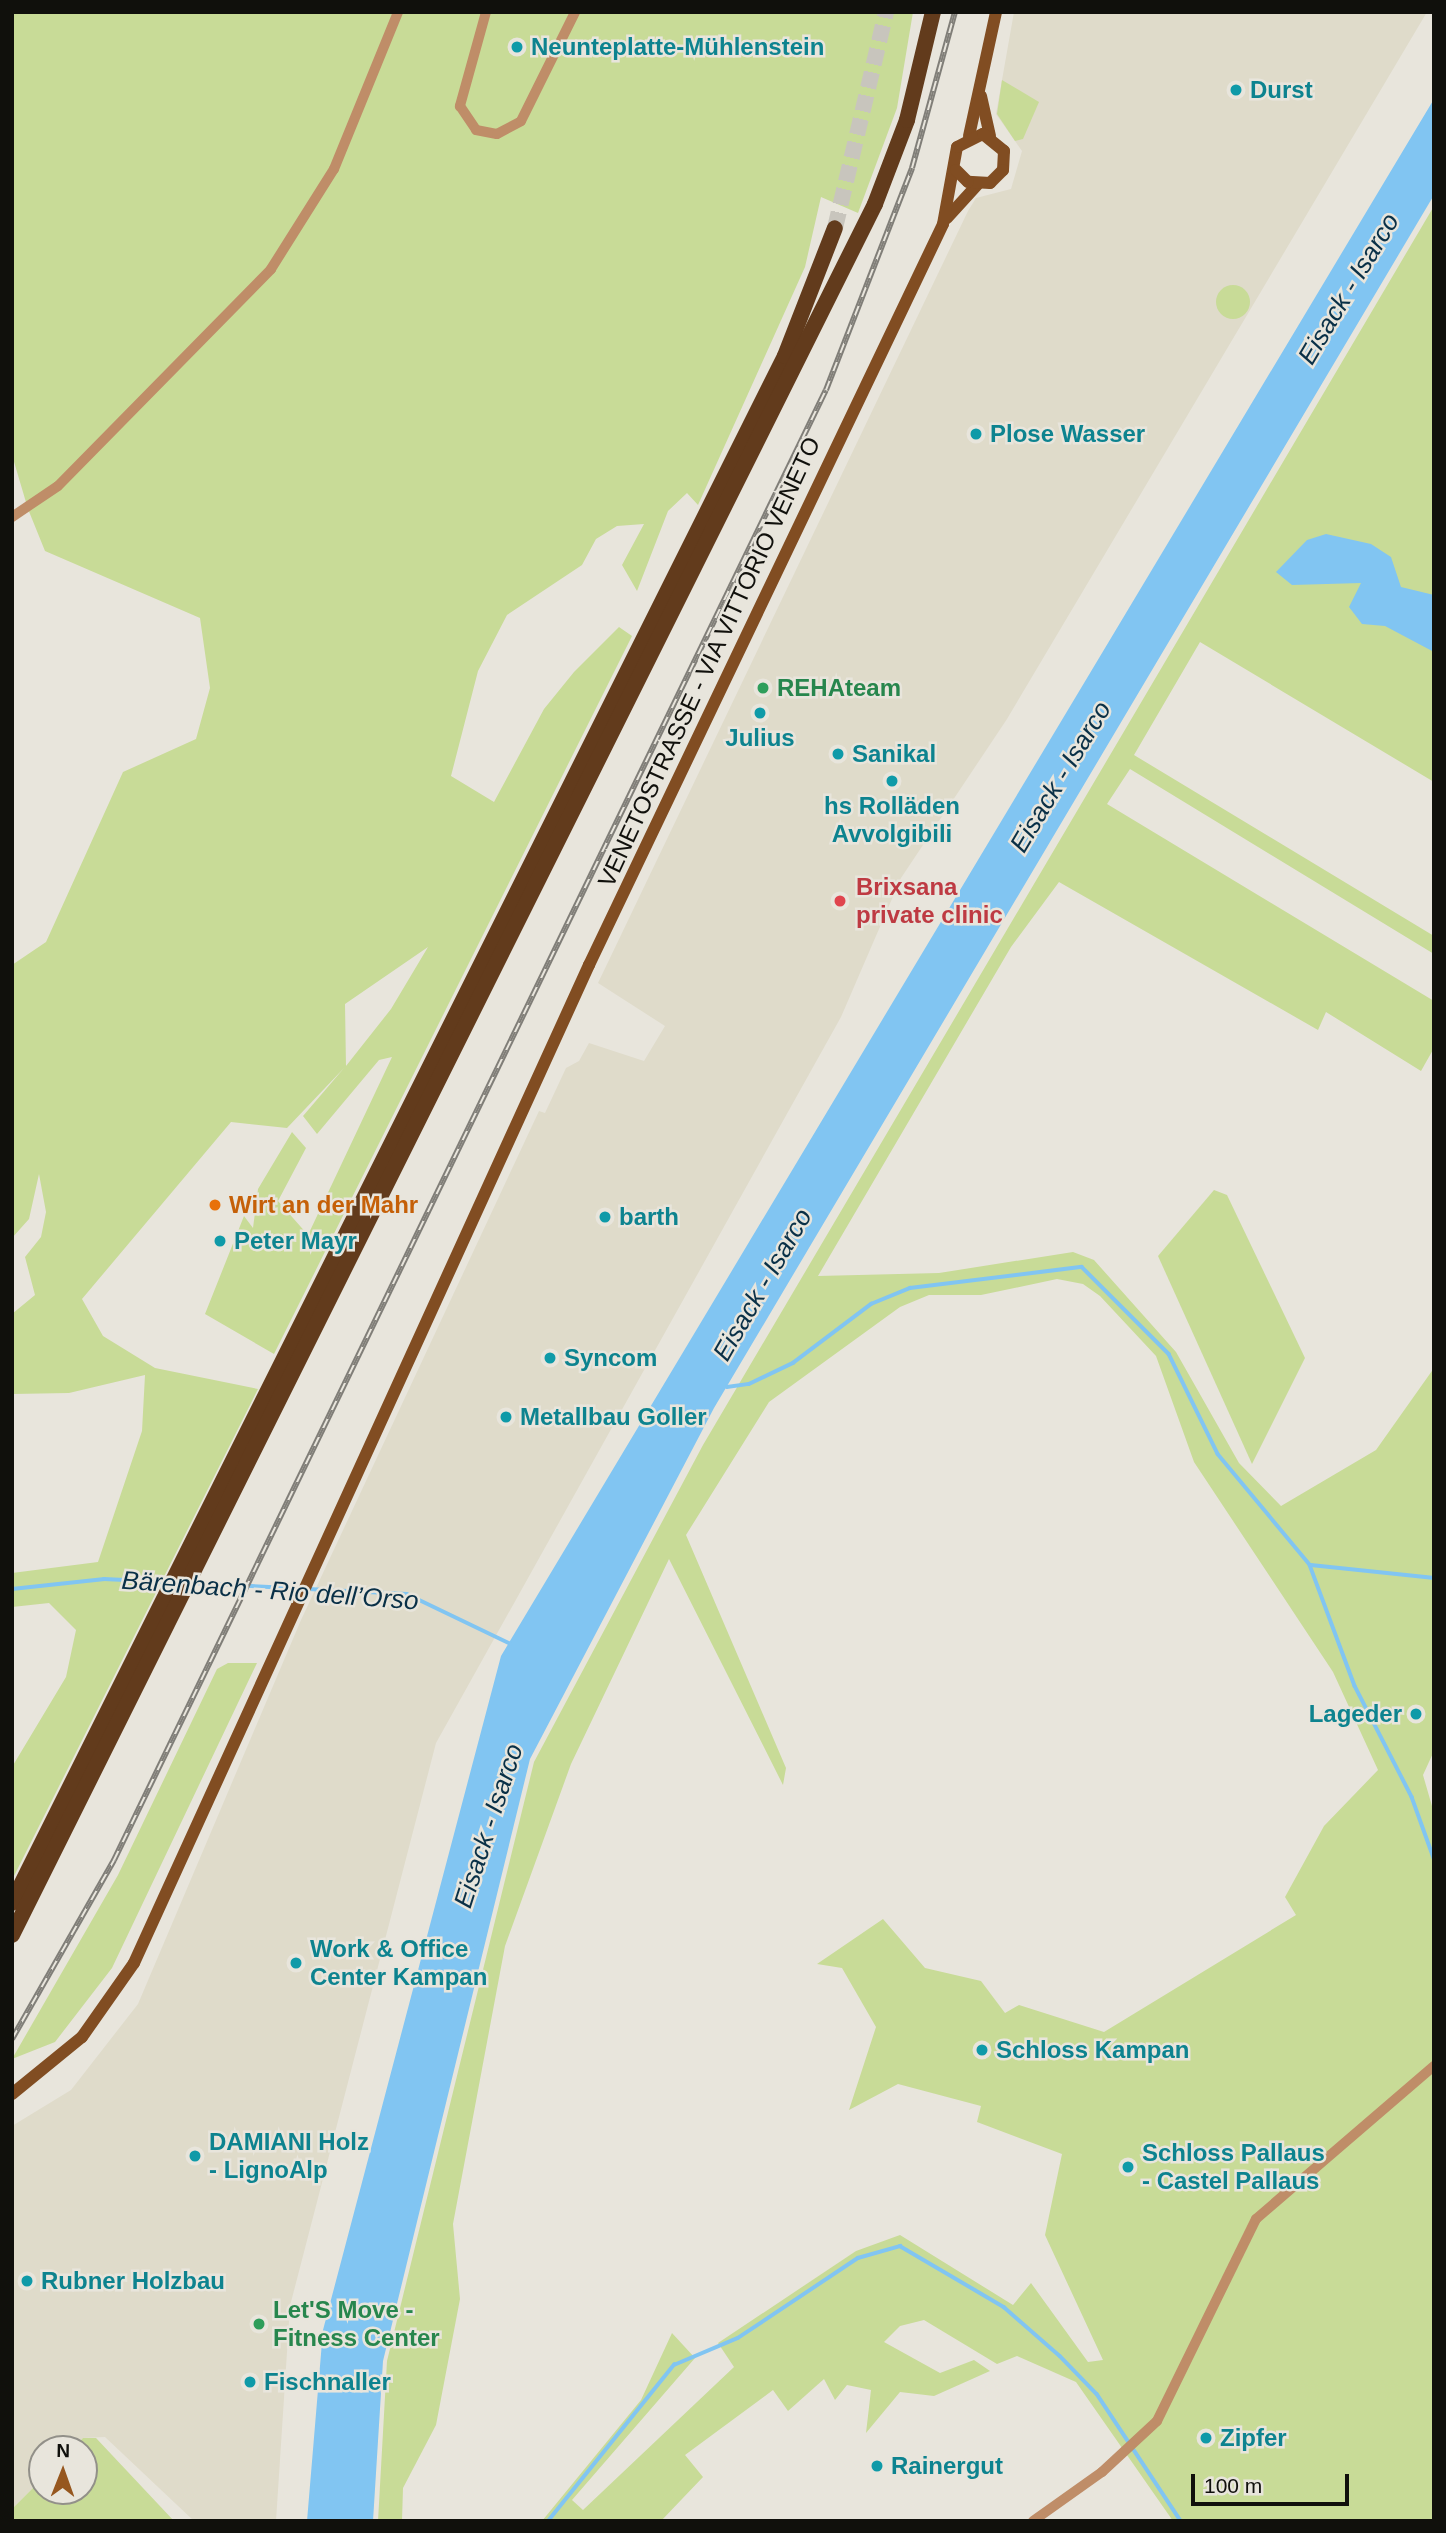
<!DOCTYPE html>
<meta charset="utf-8">
<style>
body{margin:0}
#map{position:relative;width:1446px;height:2533px;overflow:hidden;background:#e8e5dc;font-family:Helvetica,sans-serif}
div>[style]{position:absolute}
.built>*{inset:0;background:#dfdbca}
.green>*{inset:0;background:#c8db97}
.round{border-radius:50%}
.water>*{inset:0;background:#81c5f2}
.stream>*{height:3.5px;margin:-1.75px;padding:0 1.75px;transform-origin:1.75px;border-radius:1.75px;background:#81c5f2}
.highway-tunnel>*{height:16px;margin-top:-8px;transform-origin:0;background:repeating-linear-gradient(90deg,#c8c5bd 0 16px,transparent 0 24px)}
.minor>*{height:10px;margin:-5px;padding:0 5px;transform-origin:5px;border-radius:5px;background:#bf8d68}
.major>*{height:12px;margin:-6px;padding:0 6px;transform-origin:6px;border-radius:6px;background:#814d22}
.highway>*{height:16px;margin:-8px;padding:0 8px;transform-origin:8px;border-radius:8px;background:#623b1c}
.rail>*{height:6px;margin-top:-3px;transform-origin:0;background:repeating-linear-gradient(90deg,#e8e5dc 0 10px,#807e78 0 20px);box-sizing:border-box;border-block:2px solid #807e78}
.dots>*{width:19px;height:19px;translate:-50% -50%;box-sizing:border-box;border:4px solid #e8e5dc;border-radius:50%}
span{translate:-50% -50%;white-space:nowrap;text-align:center;line-height:1.15;-webkit-text-stroke:5px #e8e5dc;paint-order:stroke}
.culture-label{font-size:24px;color:#0d838f;font-weight:700}
.left{translate:0 -50%;text-align:left}
.right{translate:-100% -50%;text-align:right}
.street-label{font-size:24px;color:#10100c}
.leisure-label{font-size:24px;color:#27864d;font-weight:700}
.health-label{font-size:24px;color:#be3a42;font-weight:700}
.food-label{font-size:24px;color:#c56008;font-weight:700}
.water-label{font-size:26px;color:#093047;font-style:italic}
.frame{position:absolute;inset:0;border:14px solid #10100c;pointer-events:none}
.north{position:absolute;left:28px;top:2435px;width:70px;height:70px;box-sizing:border-box;background:#e8e5dc;border:2px solid #929089;border-radius:50%;rotate:1deg;font-size:19px;font-weight:700;line-height:28px;text-align:center;color:#10100c}
.north::after{content:'';display:block;margin:auto;width:24px;height:32px;background:#96571f;clip-path:polygon(50% 0,100% 100%,50% 72%,0 100%)}
.scale{position:absolute;left:1191px;top:2474px;width:158px;height:32px;box-sizing:border-box;border:4px solid #10100c;border-top:0;padding-left:9px;font-size:21px;line-height:24px;white-space:nowrap;color:#10100c;-webkit-text-stroke:5px #e8e5dc;paint-order:stroke}
</style>
<div id="map">
<div class="built">
<i style="clip-path:polygon(1014px 12px,1427px 12px,1007px 719px,901px 878px,841px 1017px,436px 1743px,290px 2306px,276px 2521px,194px 2521px,105px 2437px,83px 2438px,72px 2449px,42px 2449px,42px 2479px,12px 2509px,12px 2126px,71px 2090px,138px 2004px,301px 1620px,539px 1111px,545px 1113px,566px 1068px,579px 1061px,589px 1043px,644px 1061px,665px 1026px,598px 983px,968px 211px,976px 198px,1011px 189px,1022px 151px,996px 114px)"></i>
</div>
<div class="green">
<i style="clip-path:polygon(evenodd,12px 12px,913px 12px,897px 108px,858px 213px,821px 197px,805px 267px,698px 505px,687px 493px,668px 511px,637px 591px,622px 565px,644px 524px,617px 526px,596px 539px,582px 565px,507px 615px,478px 671px,451px 776px,494px 802px,544px 709px,574px 672px,619px 627px,632px 636px,274px 1354px,205px 1314px,244px 1216px,253px 1228px,258px 1189px,292px 1132px,306px 1148px,278px 1201px,308px 1235px,392px 1057px,379px 1060px,317px 1134px,303px 1116px,344px 1068px,287px 1128px,231px 1122px,82px 1299px,103px 1336px,155px 1368px,258px 1389px,12px 1880px,12px 1767px,66px 1677px,76px 1630px,49px 1603px,12px 1607px,12px 1573px,98px 1562px,142px 1431px,145px 1375px,69px 1393px,12px 1394px,12px 1314px,35px 1295px,25px 1257px,41px 1237px,46px 1212px,39px 1174px,29px 1219px,12px 1238px,12px 965px,46px 942px,123px 772px,196px 739px,210px 688px,200px 618px,45px 551px,28px 509px,12px 455px,12px 12px,428px 947px,391px 1009px,346px 1066px,345px 1004px,428px 947px)"></i>
<i style="clip-path:polygon(1002px 80px,1039px 102px,1023px 139px,1015px 141px,997px 114px)"></i>
<i style="clip-path:polygon(1434px 206px,1434px 782px,1200px 642px,1134px 755px,1434px 936px,1434px 954px,1130px 769px,1107px 804px,1434px 1001px,1434px 1048px,1421px 1071px,1326px 1012px,1318px 1030px,1059px 882px,1011px 947px,818px 1276px,939px 1273px,1073px 1252px,1094px 1260px,1176px 1352px,1239px 1463px,1281px 1506px,1376px 1450px,1434px 1368px,1434px 1751px,1423px 1775px,1434px 1813px,1434px 2521px,1173px 2521px,1076px 2382px,1017px 2356px,997px 2364px,924px 2320px,900px 2326px,884px 2342px,940px 2373px,974px 2360px,990px 2371px,934px 2396px,900px 2392px,866px 2433px,871px 2390px,847px 2385px,835px 2400px,824px 2379px,788px 2411px,773px 2390px,685px 2455px,703px 2477px,661px 2521px,542px 2521px,641px 2400px,672px 2333px,695px 2358px,572px 2500px,583px 2510px,734px 2367px,718px 2343px,856px 2251px,900px 2235px,1013px 2305px,1031px 2283px,1088px 2362px,1103px 2360px,1045px 2235px,1062px 2154px,977px 2122px,981px 2106px,898px 2084px,849px 2110px,876px 2027px,842px 1968px,817px 1964px,883px 1919px,925px 1968px,981px 1981px,1005px 2013px,1019px 2005px,1104px 2032px,1296px 1915px,1285px 1897px,1324px 1826px,1378px 1770px,1333px 1672px,1194px 1462px,1156px 1356px,1100px 1296px,1083px 1284px,1057px 1279px,981px 1295px,929px 1295px,900px 1307px,769px 1402px,686px 1535px,786px 1768px,783px 1785px,669px 1559px,571px 1764px,505px 1946px,453px 2224px,460px 2299px,436px 2425px,403px 2488px,402px 2521px,378px 2521px,387px 2361px,534px 1762px,703px 1445px)"></i>
<i class="round" style="left:1216px;top:285px;width:34px;height:34px"></i>
<i style="clip-path:polygon(1214px 1190px,1227px 1195px,1305px 1358px,1252px 1464px,1158px 1256px)"></i>
<i style="clip-path:polygon(228px 1663px,257px 1663px,112px 1968px,55px 2042px,12px 2059px,118px 1875px,217px 1669px)"></i>
<i style="clip-path:polygon(83px 2438px,96px 2438px,174px 2521px,12px 2521px,12px 2509px,42px 2479px,42px 2491px,84px 2491px,84px 2449px,72px 2449px)"></i>
</div>
<div class="water">
<i style="clip-path:polygon(1434px 99px,1434px 195px,714px 1408px,530px 1759px,383px 2361px,373px 2521px,307px 2521px,323px 2330px,501px 1656px)"></i>
<i style="clip-path:polygon(1326px 534px,1371px 544px,1391px 557px,1401px 587px,1434px 595px,1434px 652px,1385px 626px,1362px 624px,1349px 607px,1361px 583px,1292px 585px,1276px 572px,1307px 540px)"></i>
</div>
<div class="stream">
<i style="left:727px;top:1387px;width:22px;rotate:-8deg"></i>
<i style="left:749px;top:1384px;width:49px;rotate:-25.5deg"></i>
<i style="left:793px;top:1363px;width:98px;rotate:-37.1deg"></i>
<i style="left:871px;top:1304px;width:42px;rotate:-22.3deg"></i>
<i style="left:910px;top:1288px;width:173px;rotate:-7deg"></i>
<i style="left:1082px;top:1267px;width:123px;rotate:45deg"></i>
<i style="left:1169px;top:1354px;width:111px;rotate:63.9deg"></i>
<i style="left:1218px;top:1454px;width:144px;rotate:50.3deg"></i>
<i style="left:1310px;top:1565px;width:129px;rotate:69.6deg"></i>
<i style="left:1355px;top:1686px;width:125px;rotate:62.8deg"></i>
<i style="left:1412px;top:1797px;width:65px;rotate:70.2deg"></i>
<i style="left:1311px;top:1565px;width:124px;rotate:6deg"></i>
<i style="left:192px;top:1583px;width:215px;rotate:2.9deg"></i>
<i style="left:407px;top:1594px;width:115px;rotate:25.7deg"></i>
<i style="left:12px;top:1589px;width:93px;rotate:-6.2deg"></i>
<i style="left:104px;top:1579px;width:63px;rotate:2.7deg"></i>
<i style="left:548px;top:2521px;width:201px;rotate:-51.1deg"></i>
<i style="left:674px;top:2365px;width:69px;rotate:-22.9deg"></i>
<i style="left:738px;top:2338px;width:144px;rotate:-33.7deg"></i>
<i style="left:858px;top:2258px;width:44px;rotate:-15.9deg"></i>
<i style="left:900px;top:2246px;width:121px;rotate:30.4deg"></i>
<i style="left:1004px;top:2307px;width:74px;rotate:41.2deg"></i>
<i style="left:1060px;top:2356px;width:53px;rotate:45.8deg"></i>
<i style="left:1097px;top:2394px;width:152px;rotate:56.5deg"></i>
</div>
<div class="highway-tunnel">
<i style="left:835px;top:228px;width:222px;rotate:-76.7deg"></i>
</div>
<div class="minor">
<i style="left:486px;top:12px;width:98px;rotate:105.5deg"></i>
<i style="left:460px;top:106px;width:29px;rotate:56deg"></i>
<i style="left:476px;top:130px;width:21px;rotate:11deg"></i>
<i style="left:497px;top:134px;width:27px;rotate:-28deg"></i>
<i style="left:521px;top:121px;width:122px;rotate:-63.6deg"></i>
<i style="left:12px;top:517px;width:55px;rotate:-34deg"></i>
<i style="left:58px;top:486px;width:304px;rotate:-45.5deg"></i>
<i style="left:271px;top:269px;width:118px;rotate:-57.8deg"></i>
<i style="left:334px;top:169px;width:170px;rotate:-67.8deg"></i>
<i style="left:1033px;top:2521px;width:85px;rotate:-35.4deg"></i>
<i style="left:1102px;top:2472px;width:75px;rotate:-42.8deg"></i>
<i style="left:1157px;top:2421px;width:225px;rotate:-63.9deg"></i>
<i style="left:1256px;top:2219px;width:235px;rotate:-40.7deg"></i>
</div>
<div class="major">
<i style="left:981px;top:96px;width:41px;rotate:77.3deg"></i>
<i style="left:969px;top:136px;width:127px;rotate:-77.7deg"></i>
<i style="left:947px;top:218px;width:45px;rotate:-47.7deg"></i>
<i style="left:12px;top:2094px;width:90px;rotate:-39.2deg"></i>
<i style="left:82px;top:2037px;width:90px;rotate:-54.9deg"></i>
<i style="left:134px;top:1963px;width:1097px;rotate:-65.49deg"></i>
<i style="left:589px;top:965px;width:821px;rotate:-64.46deg"></i>
<i style="left:943px;top:224px;width:78px;rotate:-79.7deg"></i>
<i style="left:957px;top:147px;width:29px;rotate:-27deg"></i>
<i style="left:983px;top:134px;width:27px;rotate:39deg"></i>
<i style="left:1004px;top:151px;width:19px;rotate:93deg"></i>
<i style="left:1003px;top:170px;width:18px;rotate:135deg"></i>
<i style="left:990px;top:183px;width:22px;rotate:-177deg"></i>
<i style="left:968px;top:182px;width:17px;rotate:-135deg"></i>
</div>
<div class="highway">
<i style="left:12px;top:1903px;width:1729px;rotate:-63.45deg"></i>
<i style="left:785px;top:356px;width:137px;rotate:-68.7deg"></i>
<i style="left:12px;top:1935px;width:1934px;rotate:-63.5deg"></i>
<i style="left:875px;top:204px;width:90px;rotate:-69.1deg"></i>
<i style="left:907px;top:120px;width:111px;rotate:-76.5deg"></i>
</div>
<div class="rail">
<i style="left:12px;top:2039px;width:206px;rotate:-60.3deg"></i>
<i style="left:114px;top:1860px;width:1633px;rotate:-64.16deg"></i>
<i style="left:826px;top:390px;width:238px;rotate:-68.8deg"></i>
<i style="left:912px;top:168px;width:162px;rotate:-74.6deg"></i>
</div>
<div class="dots">
<i style="left:517px;top:47px;background:#0f9aa8"></i>
<i style="left:1236px;top:90px;background:#0f9aa8"></i>
<i style="left:976px;top:434px;background:#0f9aa8"></i>
<i style="left:763px;top:688px;background:#2e9e5b"></i>
<i style="left:760px;top:713px;background:#0f9aa8"></i>
<i style="left:838px;top:754px;background:#0f9aa8"></i>
<i style="left:892px;top:781px;background:#0f9aa8"></i>
<i style="left:840px;top:901px;background:#e0444e"></i>
<i style="left:215px;top:1205px;background:#e8710a"></i>
<i style="left:605px;top:1217px;background:#0f9aa8"></i>
<i style="left:220px;top:1241px;background:#0f9aa8"></i>
<i style="left:550px;top:1358px;background:#0f9aa8"></i>
<i style="left:506px;top:1417px;background:#0f9aa8"></i>
<i style="left:1416px;top:1714px;background:#0f9aa8"></i>
<i style="left:296px;top:1963px;background:#0f9aa8"></i>
<i style="left:982px;top:2050px;background:#0f9aa8"></i>
<i style="left:195px;top:2156px;background:#0f9aa8"></i>
<i style="left:1128px;top:2167px;background:#0f9aa8"></i>
<i style="left:27px;top:2281px;background:#0f9aa8"></i>
<i style="left:259px;top:2324px;background:#2e9e5b"></i>
<i style="left:250px;top:2382px;background:#0f9aa8"></i>
<i style="left:1206px;top:2438px;background:#0f9aa8"></i>
<i style="left:877px;top:2466px;background:#0f9aa8"></i>
</div>
<div class="culture-label">
<span class="left" style="left:531px;top:47px">Neunteplatte-Mühlenstein</span>
<span class="left" style="left:1250px;top:90px">Durst</span>
<span class="left" style="left:990px;top:434px">Plose Wasser</span>
<span style="left:760px;top:738px">Julius</span>
<span class="left" style="left:852px;top:754px">Sanikal</span>
<span style="left:892px;top:820px">hs Rolläden<br>Avvolgibili</span>
<span class="left" style="left:619px;top:1217px">barth</span>
<span class="left" style="left:234px;top:1241px">Peter Mayr</span>
<span class="left" style="left:564px;top:1358px">Syncom</span>
<span class="left" style="left:520px;top:1417px">Metallbau Goller</span>
<span class="right" style="left:1402px;top:1714px">Lageder</span>
<span class="left" style="left:310px;top:1963px">Work &amp; Office<br>Center Kampan</span>
<span class="left" style="left:996px;top:2050px">Schloss Kampan</span>
<span class="left" style="left:209px;top:2156px">DAMIANI Holz<br>- LignoAlp</span>
<span class="left" style="left:1142px;top:2167px">Schloss Pallaus<br>- Castel Pallaus</span>
<span class="left" style="left:41px;top:2281px">Rubner Holzbau</span>
<span class="left" style="left:264px;top:2382px">Fischnaller</span>
<span class="left" style="left:1220px;top:2438px">Zipfer</span>
<span class="left" style="left:891px;top:2466px">Rainergut</span>
</div>
<div class="street-label">
<span style="left:709px;top:662px;rotate:-65deg">VENETOSTRASSE - VIA VITTORIO VENETO</span>
</div>
<div class="leisure-label">
<span class="left" style="left:777px;top:688px">REHAteam</span>
<span class="left" style="left:273px;top:2324px">Let'S Move -<br>Fitness Center</span>
</div>
<div class="health-label">
<span class="left" style="left:856px;top:901px">Brixsana<br>private clinic</span>
</div>
<div class="food-label">
<span class="left" style="left:229px;top:1205px">Wirt an der Mahr</span>
</div>
<div class="water-label">
<span style="left:1349px;top:289px;rotate:-59deg">Eisack - Isarco</span>
<span style="left:1061px;top:777px;rotate:-59deg">Eisack - Isarco</span>
<span style="left:763px;top:1285px;rotate:-60deg">Eisack - Isarco</span>
<span style="left:270px;top:1591px;rotate:4deg">Bärenbach - Rio dell’Orso</span>
<span style="left:489px;top:1826px;rotate:-72deg">Eisack - Isarco</span>
</div>
<div class="frame"></div>
<div class="north">N</div>
<div class="scale">100 m</div>
</div>
